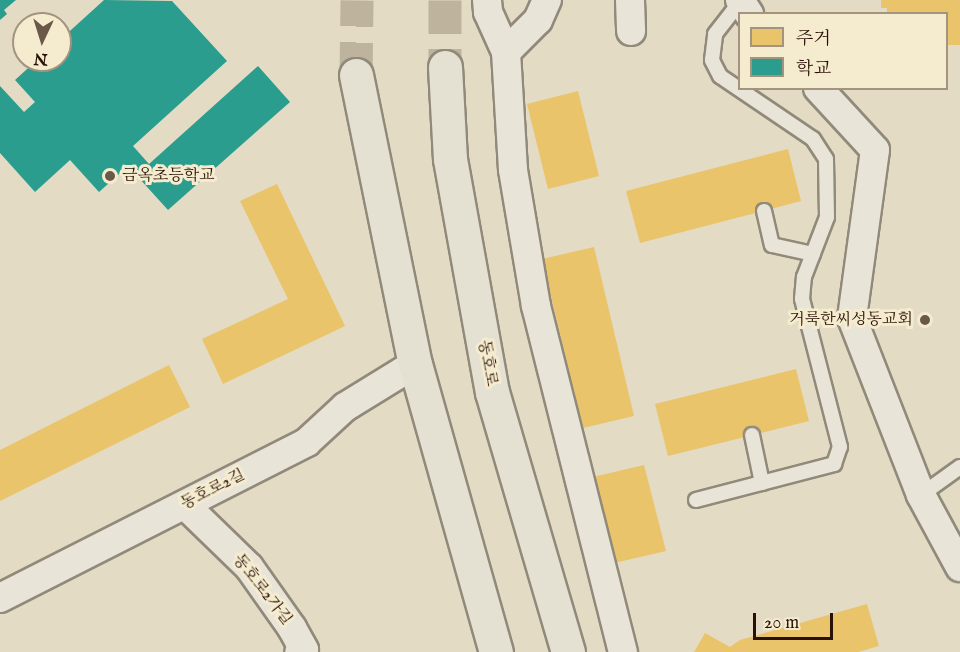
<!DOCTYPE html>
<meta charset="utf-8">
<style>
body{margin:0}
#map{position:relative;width:960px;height:652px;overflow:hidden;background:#e3dbc3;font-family:"IM FELL English","Noto Serif KR",serif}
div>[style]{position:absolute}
.homes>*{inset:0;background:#e9c46a}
.schools>*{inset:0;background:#2a9d8f}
.primary-tunnel>*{height:33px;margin-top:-16.5px;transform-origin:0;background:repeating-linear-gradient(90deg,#beb39d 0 33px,transparent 0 49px)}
.roads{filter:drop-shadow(2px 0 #91897a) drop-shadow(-2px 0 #91897a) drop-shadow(0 2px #91897a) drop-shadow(0 -2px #91897a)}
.service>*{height:14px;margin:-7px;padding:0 7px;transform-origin:7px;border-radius:7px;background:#e8e4d8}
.minor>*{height:28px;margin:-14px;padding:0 14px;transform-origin:14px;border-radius:14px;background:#e8e4d8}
.primary>*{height:33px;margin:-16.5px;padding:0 16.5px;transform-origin:16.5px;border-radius:16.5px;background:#e4e0d2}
.dots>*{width:16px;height:16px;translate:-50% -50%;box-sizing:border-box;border:3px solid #f5ecd0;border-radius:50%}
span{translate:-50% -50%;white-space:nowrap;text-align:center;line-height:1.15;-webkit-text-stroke:6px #f5ecd0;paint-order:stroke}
.poi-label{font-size:16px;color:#291106}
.left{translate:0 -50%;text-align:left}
.right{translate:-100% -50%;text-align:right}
.street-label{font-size:16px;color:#291106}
.legend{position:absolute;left:738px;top:12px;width:210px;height:78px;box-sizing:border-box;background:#f5ecd0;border:2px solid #a3947f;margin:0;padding:8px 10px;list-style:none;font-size:18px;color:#291106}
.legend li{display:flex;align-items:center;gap:12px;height:30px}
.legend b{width:30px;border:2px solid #a3947f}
.north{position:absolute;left:12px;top:12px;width:60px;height:60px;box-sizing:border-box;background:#f5ecd0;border:2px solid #a3947f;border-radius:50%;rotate:184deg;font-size:16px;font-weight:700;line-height:24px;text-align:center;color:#291106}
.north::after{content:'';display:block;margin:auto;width:21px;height:27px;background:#6a5848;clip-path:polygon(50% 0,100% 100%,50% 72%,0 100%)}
.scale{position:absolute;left:753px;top:613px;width:80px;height:27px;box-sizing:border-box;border:3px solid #291106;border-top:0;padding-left:8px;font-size:18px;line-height:21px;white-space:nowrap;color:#291106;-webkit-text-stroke:4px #f5ecd0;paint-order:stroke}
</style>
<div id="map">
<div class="homes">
<i style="clip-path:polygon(881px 0,960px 0,960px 45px,946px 45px,946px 14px,887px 14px,887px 8px,881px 8px)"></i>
<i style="clip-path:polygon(578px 91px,599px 176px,548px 189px,527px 104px)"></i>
<i style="clip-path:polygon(788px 149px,801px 201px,640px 243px,626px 191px)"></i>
<i style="clip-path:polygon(277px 184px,345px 326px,223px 384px,202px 339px,288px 299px,240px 201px)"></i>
<i style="clip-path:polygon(594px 247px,634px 416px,583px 428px,542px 259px)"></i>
<i style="clip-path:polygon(169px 365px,190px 407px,0 501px,0 450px)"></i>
<i style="clip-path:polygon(796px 369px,809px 421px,668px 456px,655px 404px)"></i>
<i style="clip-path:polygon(644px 465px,666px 551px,614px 563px,593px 477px)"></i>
<i style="clip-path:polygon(867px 604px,879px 646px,858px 652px,694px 652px,705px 633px,730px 647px,740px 640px)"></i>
</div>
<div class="schools">
<i style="clip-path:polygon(0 0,16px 0,4px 10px,7px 14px,0 20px)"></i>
<i style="clip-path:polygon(104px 0,172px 1px,227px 61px,133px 146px,149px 164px,258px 66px,290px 102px,168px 210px,128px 166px,99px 192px,70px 160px,35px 192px,0 153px,0 86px,24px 112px,35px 102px,15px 80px,37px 60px,60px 60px,60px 40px)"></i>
</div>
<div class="primary-tunnel">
<i style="left:445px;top:0;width:67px;rotate:90deg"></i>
<i style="left:356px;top:75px;width:75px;rotate:-89.2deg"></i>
</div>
<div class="roads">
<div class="service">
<i style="left:764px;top:211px;width:35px;rotate:77deg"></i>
<i style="left:772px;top:245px;width:42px;rotate:12.4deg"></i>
<i style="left:752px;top:435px;width:49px;rotate:78.2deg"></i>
<i style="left:921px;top:495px;width:48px;rotate:-35.7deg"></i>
<i style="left:696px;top:500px;width:143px;rotate:-14.6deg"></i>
<i style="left:834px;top:464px;width:18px;rotate:-71deg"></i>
<i style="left:840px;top:447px;width:153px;rotate:-104.4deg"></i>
<i style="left:802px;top:299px;width:22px;rotate:-85deg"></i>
<i style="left:804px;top:277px;width:64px;rotate:-69deg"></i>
<i style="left:827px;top:217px;width:58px;rotate:-91deg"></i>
<i style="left:826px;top:159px;width:24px;rotate:-123deg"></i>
<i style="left:813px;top:139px;width:112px;rotate:-145.9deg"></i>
<i style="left:720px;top:76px;width:18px;rotate:-117deg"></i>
<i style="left:712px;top:60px;width:26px;rotate:-83deg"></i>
<i style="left:715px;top:34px;width:39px;rotate:-52deg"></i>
</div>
<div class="minor">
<i style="left:487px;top:0;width:12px;rotate:85deg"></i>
<i style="left:488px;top:12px;width:44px;rotate:65.8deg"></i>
<i style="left:506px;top:52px;width:118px;rotate:86.6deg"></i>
<i style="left:513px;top:170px;width:138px;rotate:80.4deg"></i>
<i style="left:536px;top:306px;width:357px;rotate:75.9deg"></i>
<i style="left:630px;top:0;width:31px;rotate:88deg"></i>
<i style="left:740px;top:0;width:17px;rotate:57deg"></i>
<i style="left:506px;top:52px;width:45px;rotate:-45deg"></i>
<i style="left:538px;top:20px;width:22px;rotate:-66deg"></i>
<i style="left:818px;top:88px;width:84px;rotate:47.4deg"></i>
<i style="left:875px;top:150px;width:170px;rotate:97.8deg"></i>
<i style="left:852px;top:318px;width:190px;rotate:68.7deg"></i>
<i style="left:921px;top:495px;width:82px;rotate:61.6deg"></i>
<i style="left:185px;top:505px;width:89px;rotate:44.1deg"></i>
<i style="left:249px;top:567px;width:75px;rotate:54.8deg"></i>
<i style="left:292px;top:628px;width:25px;rotate:61deg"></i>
<i style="left:304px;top:650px;width:5px;rotate:158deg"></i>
<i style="left:0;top:598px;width:344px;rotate:-26.9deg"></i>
<i style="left:307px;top:442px;width:52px;rotate:-42.6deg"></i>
<i style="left:345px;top:407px;width:82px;rotate:-31.6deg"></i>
</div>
<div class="primary">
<i style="left:445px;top:67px;width:92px;rotate:86.9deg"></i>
<i style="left:450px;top:159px;width:237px;rotate:79.8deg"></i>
<i style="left:492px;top:392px;width:271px;rotate:73.7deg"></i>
<i style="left:356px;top:75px;width:295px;rotate:78.5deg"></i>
<i style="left:415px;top:364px;width:299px;rotate:74.3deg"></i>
</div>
</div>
<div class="dots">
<i style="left:110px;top:176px;background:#6a5848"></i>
<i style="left:925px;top:320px;background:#6a5848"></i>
</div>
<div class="poi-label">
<span class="left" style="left:122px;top:176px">금옥초등학교</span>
<span class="right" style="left:913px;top:320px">거룩한씨성동교회</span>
</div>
<div class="street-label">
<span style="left:487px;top:363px;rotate:80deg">동호로</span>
<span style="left:213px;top:490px;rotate:-27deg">동호로2길</span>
<span style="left:262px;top:590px;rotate:52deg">동호로2가길</span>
</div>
<ul class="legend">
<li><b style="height:16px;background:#e9c46a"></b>주거</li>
<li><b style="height:16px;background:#2a9d8f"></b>학교</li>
</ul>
<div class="north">N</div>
<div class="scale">20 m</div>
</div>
